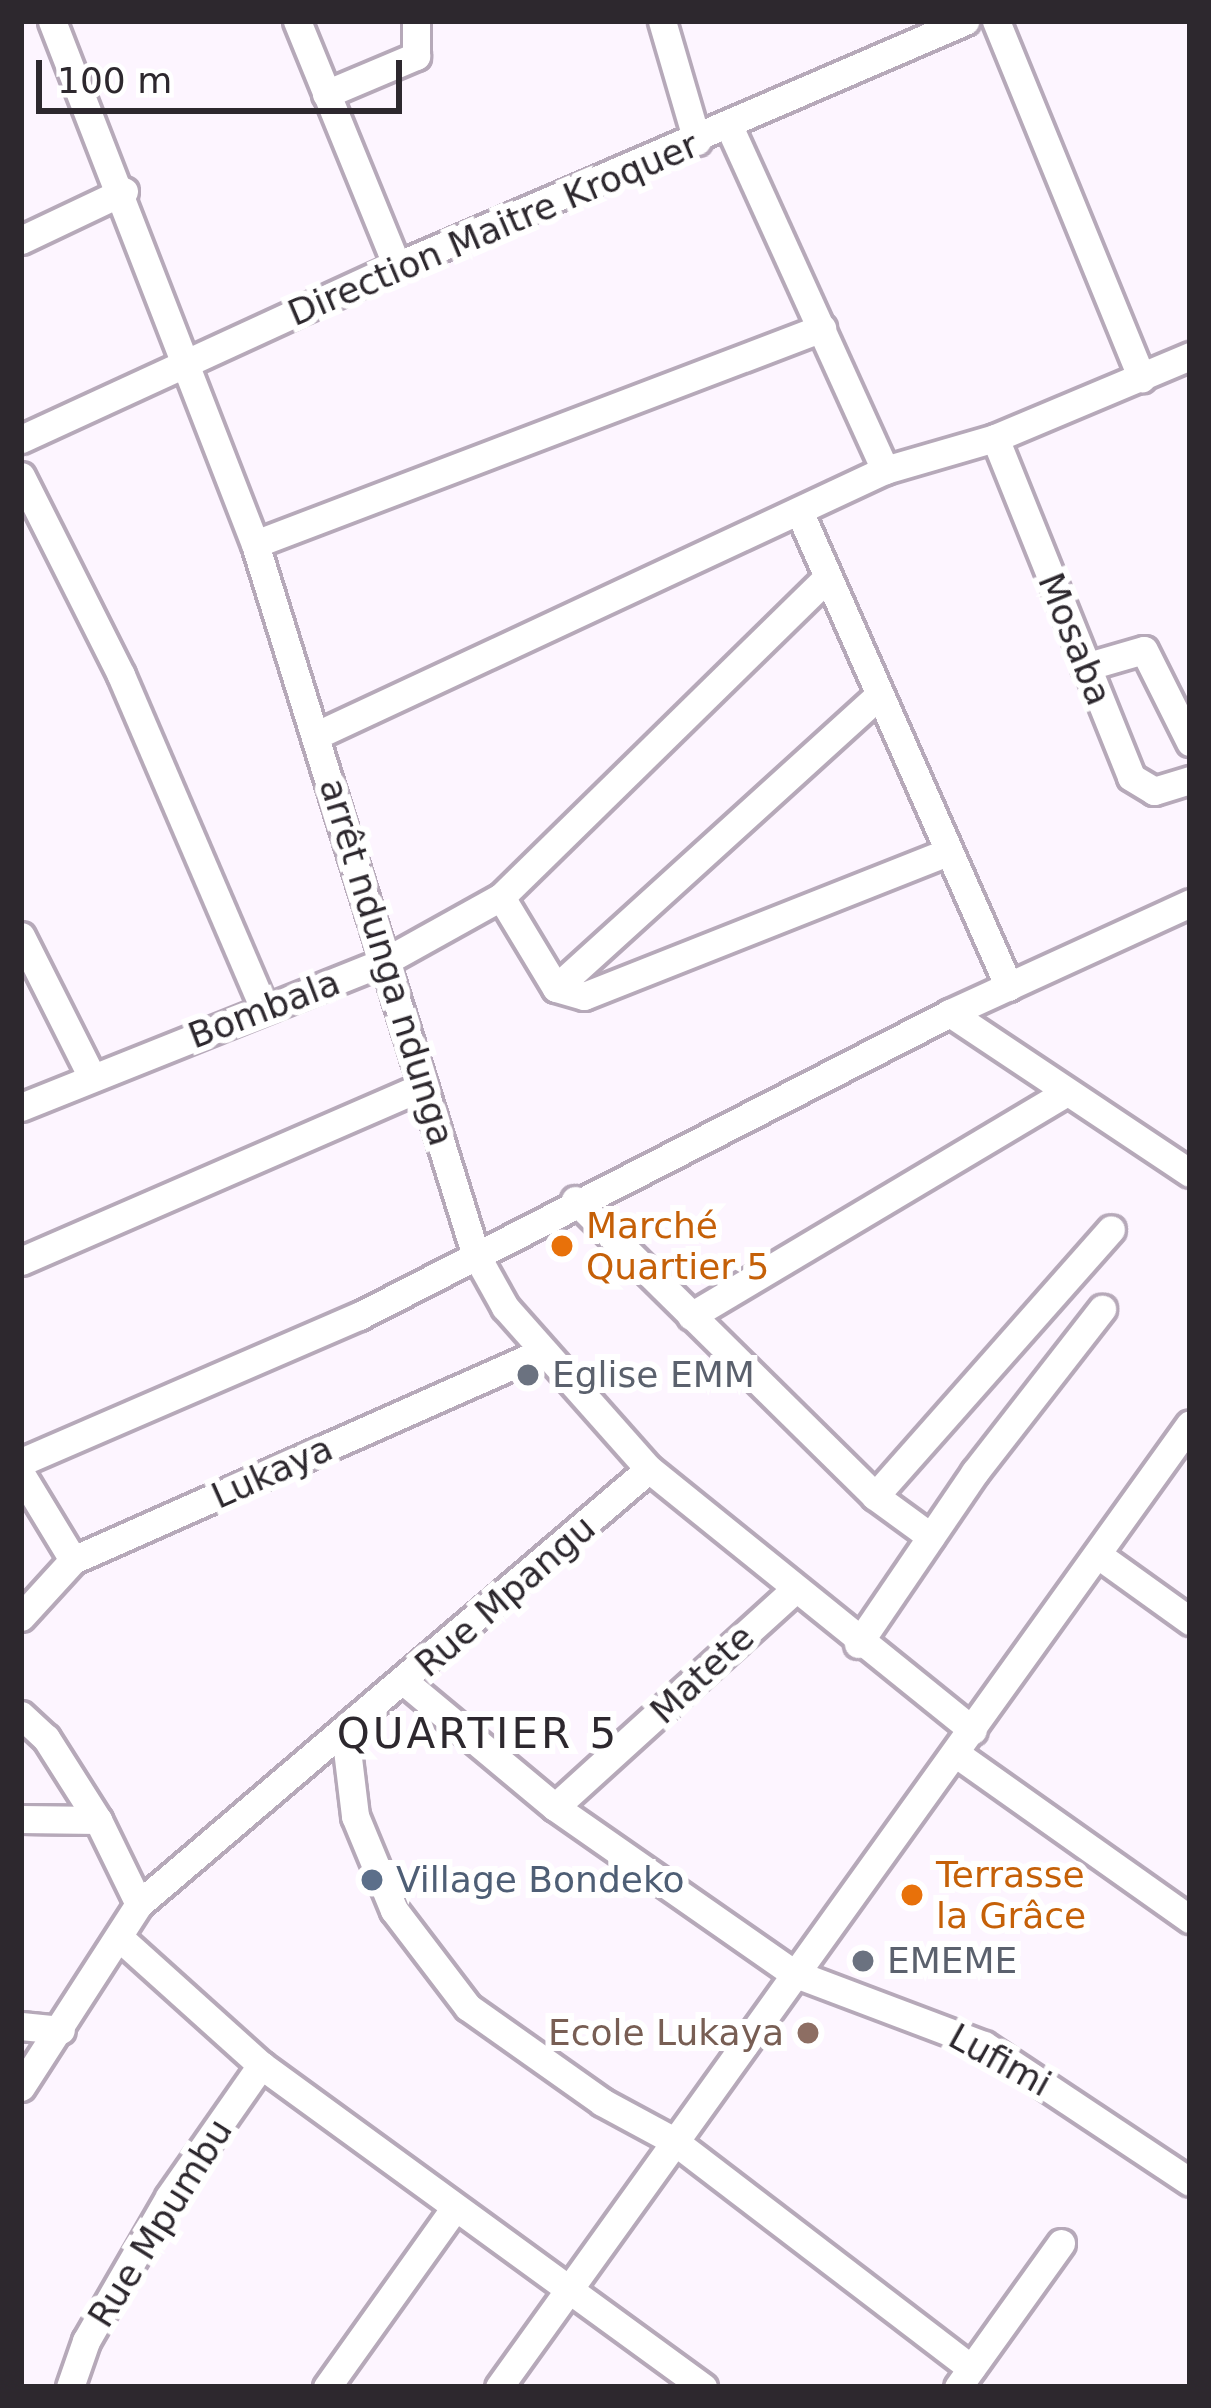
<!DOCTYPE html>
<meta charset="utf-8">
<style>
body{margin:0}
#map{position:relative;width:1211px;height:2408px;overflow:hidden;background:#fdf5ff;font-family:"DejaVu Sans",sans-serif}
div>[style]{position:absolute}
.roads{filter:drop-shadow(3px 0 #b6a9b9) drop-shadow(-3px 0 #b6a9b9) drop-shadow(0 3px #b6a9b9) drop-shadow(0 -3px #b6a9b9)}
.minor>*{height:27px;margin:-13.5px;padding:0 13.5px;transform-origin:13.5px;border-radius:13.5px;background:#fff}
.dots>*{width:33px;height:33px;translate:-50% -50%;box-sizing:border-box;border:6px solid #fff;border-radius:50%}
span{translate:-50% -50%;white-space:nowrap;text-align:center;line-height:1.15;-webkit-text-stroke:12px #fff;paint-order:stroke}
.street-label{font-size:36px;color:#2d282e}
.food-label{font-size:36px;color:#c56008}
.left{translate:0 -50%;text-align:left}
.worship-label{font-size:36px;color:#5b616d}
.service-label{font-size:36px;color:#4e5e75}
.education-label{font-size:36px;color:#785e54}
.right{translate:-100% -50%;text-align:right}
.quarter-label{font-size:42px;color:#2d282e;letter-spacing:3px}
.frame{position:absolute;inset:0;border:24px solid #2d282e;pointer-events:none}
.scale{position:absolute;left:36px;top:60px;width:366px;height:54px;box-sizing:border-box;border:6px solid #2d282e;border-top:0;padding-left:15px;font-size:36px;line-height:42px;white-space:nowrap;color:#2d282e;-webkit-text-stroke:9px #fff;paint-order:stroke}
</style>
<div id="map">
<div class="roads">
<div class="minor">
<i style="left:52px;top:21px;width:561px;rotate:68.79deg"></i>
<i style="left:255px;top:544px;width:742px;rotate:72.76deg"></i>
<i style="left:475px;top:1253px;width:62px;rotate:60.9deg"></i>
<i style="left:505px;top:1307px;width:217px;rotate:48.4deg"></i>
<i style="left:649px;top:1469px;width:416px;rotate:38.9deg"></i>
<i style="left:297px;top:21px;width:265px;rotate:67.8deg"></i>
<i style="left:662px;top:21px;width:125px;rotate:73.7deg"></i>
<i style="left:996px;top:21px;width:386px;rotate:67.8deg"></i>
<i style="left:326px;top:94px;width:98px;rotate:-22.9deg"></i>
<i style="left:416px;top:56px;width:35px;rotate:-90deg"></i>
<i style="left:729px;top:126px;width:378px;rotate:65.6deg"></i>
<i style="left:21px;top:240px;width:114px;rotate:-25.4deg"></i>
<i style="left:995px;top:438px;width:365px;rotate:68.1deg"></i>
<i style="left:1131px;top:777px;width:27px;rotate:31deg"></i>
<i style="left:1154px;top:791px;width:38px;rotate:-17deg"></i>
<i style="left:21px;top:439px;width:414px;rotate:-24.7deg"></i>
<i style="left:397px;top:266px;width:619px;rotate:-23.33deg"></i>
<i style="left:21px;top:476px;width:223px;rotate:63.3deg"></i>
<i style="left:121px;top:675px;width:362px;rotate:66.8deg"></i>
<i style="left:799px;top:511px;width:520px;rotate:66.19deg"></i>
<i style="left:255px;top:544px;width:607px;rotate:-20.85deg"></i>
<i style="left:1085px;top:667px;width:61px;rotate:-16.1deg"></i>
<i style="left:1144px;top:650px;width:103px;rotate:63.4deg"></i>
<i style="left:319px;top:734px;width:625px;rotate:-25.01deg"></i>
<i style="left:885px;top:470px;width:115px;rotate:-16.2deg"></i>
<i style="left:995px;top:438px;width:212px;rotate:-22.8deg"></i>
<i style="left:501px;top:897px;width:106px;rotate:58.9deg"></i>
<i style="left:556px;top:988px;width:29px;rotate:16deg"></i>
<i style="left:584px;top:996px;width:391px;rotate:-21.6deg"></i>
<i style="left:21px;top:936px;width:158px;rotate:63.3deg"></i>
<i style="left:556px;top:988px;width:432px;rotate:-42.2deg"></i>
<i style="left:950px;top:1013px;width:288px;rotate:33.7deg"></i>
<i style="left:21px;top:1107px;width:391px;rotate:-21.8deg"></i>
<i style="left:384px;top:962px;width:134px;rotate:-29.1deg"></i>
<i style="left:501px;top:897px;width:456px;rotate:-44.4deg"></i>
<i style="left:575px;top:1200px;width:421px;rotate:44.6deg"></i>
<i style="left:875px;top:1496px;width:69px;rotate:36.2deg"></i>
<i style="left:21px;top:1261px;width:438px;rotate:-23.5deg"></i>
<i style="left:691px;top:1316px;width:435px;rotate:-30.8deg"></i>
<i style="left:21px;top:1462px;width:368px;rotate:-23.4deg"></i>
<i style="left:359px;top:1316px;width:664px;rotate:-27.14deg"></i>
<i style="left:950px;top:1013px;width:264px;rotate:-24.6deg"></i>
<i style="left:21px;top:1474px;width:100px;rotate:58.8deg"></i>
<i style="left:875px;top:1496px;width:356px;rotate:-48.5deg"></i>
<i style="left:1101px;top:1557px;width:110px;rotate:35.7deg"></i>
<i style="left:21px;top:1617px;width:77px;rotate:-47.6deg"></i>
<i style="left:73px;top:1560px;width:513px;rotate:-23.92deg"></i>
<i style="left:858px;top:1644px;width:208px;rotate:-55.8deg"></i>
<i style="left:975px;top:1472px;width:207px;rotate:-52.1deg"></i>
<i style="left:406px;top:1683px;width:194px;rotate:39.8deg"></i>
<i style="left:555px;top:1807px;width:290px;rotate:34.9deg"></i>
<i style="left:793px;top:1973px;width:204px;rotate:20.7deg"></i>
<i style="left:984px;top:2045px;width:247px;rotate:33.6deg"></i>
<i style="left:21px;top:1715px;width:34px;rotate:43deg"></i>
<i style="left:46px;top:1738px;width:97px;rotate:57.6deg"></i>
<i style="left:98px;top:1820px;width:93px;rotate:64deg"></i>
<i style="left:345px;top:1733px;width:84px;rotate:83.1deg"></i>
<i style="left:355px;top:1816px;width:102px;rotate:67.5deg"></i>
<i style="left:394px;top:1910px;width:122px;rotate:52.7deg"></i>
<i style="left:468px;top:2007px;width:164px;rotate:35.3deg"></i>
<i style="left:602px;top:2102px;width:82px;rotate:28.4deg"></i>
<i style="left:674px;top:2141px;width:374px;rotate:37.4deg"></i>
<i style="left:958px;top:1755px;width:284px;rotate:35.3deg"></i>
<i style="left:555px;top:1807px;width:324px;rotate:-42.2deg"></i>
<i style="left:21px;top:1819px;width:77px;rotate:0.7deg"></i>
<i style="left:121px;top:1939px;width:188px;rotate:42deg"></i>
<i style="left:261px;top:2065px;width:547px;rotate:36.07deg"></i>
<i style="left:21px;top:2026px;width:40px;rotate:5.7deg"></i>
<i style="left:21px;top:2087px;width:218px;rotate:-57.2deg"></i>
<i style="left:139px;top:1904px;width:670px;rotate:-40.46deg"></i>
<i style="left:70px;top:2387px;width:49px;rotate:-70.8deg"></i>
<i style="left:86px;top:2341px;width:166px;rotate:-60deg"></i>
<i style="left:169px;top:2197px;width:161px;rotate:-55.1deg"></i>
<i style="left:327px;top:2387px;width:219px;rotate:-54.5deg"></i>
<i style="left:499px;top:2387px;width:1185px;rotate:-54.34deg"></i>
<i style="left:958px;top:2387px;width:177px;rotate:-54.4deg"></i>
</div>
</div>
<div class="dots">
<i style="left:562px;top:1246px;background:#e8710a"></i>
<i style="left:528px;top:1375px;background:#6b7280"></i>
<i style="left:372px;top:1880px;background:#5c6f8a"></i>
<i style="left:912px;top:1895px;background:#e8710a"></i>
<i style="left:863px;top:1961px;background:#6b7280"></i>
<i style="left:808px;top:2033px;background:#8d6e63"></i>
</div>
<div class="street-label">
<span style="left:493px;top:229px;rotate:-23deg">Direction Maitre Kroquer</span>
<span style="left:1075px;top:639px;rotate:68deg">Mosaba</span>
<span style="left:387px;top:962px;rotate:73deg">arrêt ndunga ndunga</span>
<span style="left:264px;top:1009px;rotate:-21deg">Bombala</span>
<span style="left:272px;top:1472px;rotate:-24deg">Lukaya</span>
<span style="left:505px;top:1596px;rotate:-41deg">Rue Mpangu</span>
<span style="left:702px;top:1674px;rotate:-43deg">Matete</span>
<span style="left:1000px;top:2060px;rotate:29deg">Lufimi</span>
<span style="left:160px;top:2223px;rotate:-58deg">Rue Mpumbu</span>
</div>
<div class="food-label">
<span class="left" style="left:586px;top:1246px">Marché<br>Quartier 5</span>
<span class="left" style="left:936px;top:1895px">Terrasse<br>la Grâce</span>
</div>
<div class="worship-label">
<span class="left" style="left:552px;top:1375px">Eglise EMM</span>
<span class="left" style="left:887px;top:1961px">EMEME</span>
</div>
<div class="service-label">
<span class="left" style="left:396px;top:1880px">Village Bondeko</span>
</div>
<div class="education-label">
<span class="right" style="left:784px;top:2033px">Ecole Lukaya</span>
</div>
<div class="quarter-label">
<span style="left:478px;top:1734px">QUARTIER 5</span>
</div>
<div class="frame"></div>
<div class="scale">100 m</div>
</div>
